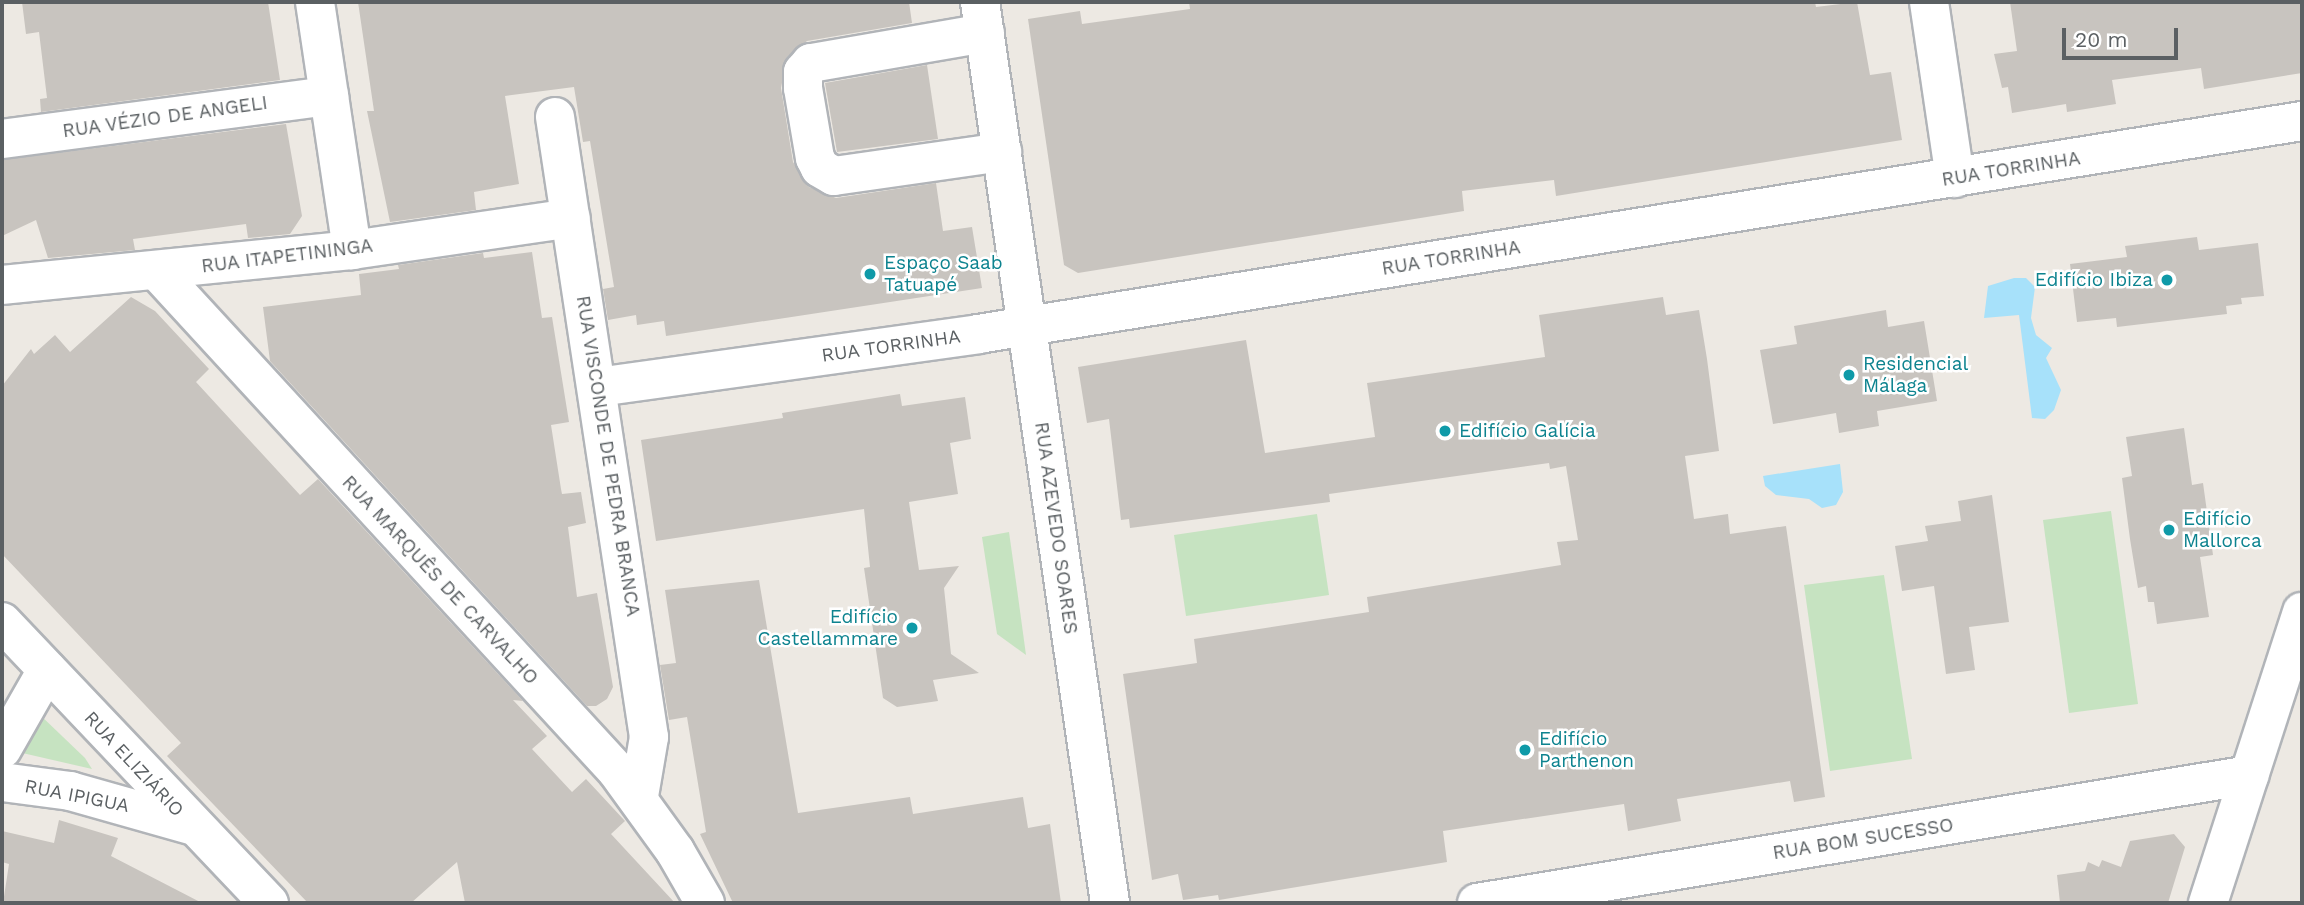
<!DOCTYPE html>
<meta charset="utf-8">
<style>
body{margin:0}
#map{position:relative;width:2304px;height:905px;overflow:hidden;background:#ede9e3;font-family:"Work Sans",sans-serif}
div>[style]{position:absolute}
.green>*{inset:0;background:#c6e3c1}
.water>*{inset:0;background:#a7e1fa}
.building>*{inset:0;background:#c8c4bf}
.roads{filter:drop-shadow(2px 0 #b1b4b8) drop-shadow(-2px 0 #b1b4b8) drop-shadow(0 2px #b1b4b8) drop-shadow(0 -2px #b1b4b8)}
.street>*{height:38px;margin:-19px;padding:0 19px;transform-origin:19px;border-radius:19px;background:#fff}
.secondary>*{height:38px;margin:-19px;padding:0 19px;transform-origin:19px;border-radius:19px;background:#fff}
.dots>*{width:19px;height:19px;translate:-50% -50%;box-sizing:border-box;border:4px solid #fff;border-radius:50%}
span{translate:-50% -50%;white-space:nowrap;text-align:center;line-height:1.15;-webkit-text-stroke:5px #fff;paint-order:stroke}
.street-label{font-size:19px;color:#5b6063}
.culture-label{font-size:19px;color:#0d838f}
.left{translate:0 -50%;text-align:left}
.right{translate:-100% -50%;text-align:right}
.frame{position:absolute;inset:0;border:4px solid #5b6063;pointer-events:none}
.scale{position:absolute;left:2062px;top:28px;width:116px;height:32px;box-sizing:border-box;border:4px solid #5b6063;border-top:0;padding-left:9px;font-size:21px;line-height:24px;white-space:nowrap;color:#5b6063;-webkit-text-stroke:5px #fff;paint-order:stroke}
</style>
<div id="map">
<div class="green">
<i style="clip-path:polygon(2111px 511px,2138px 704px,2069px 713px,2043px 520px)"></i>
<i style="clip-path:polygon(1317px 514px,1329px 595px,1186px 616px,1174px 535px)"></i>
<i style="clip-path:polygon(1009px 532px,1017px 589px,1026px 655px,997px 634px,982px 537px)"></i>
<i style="clip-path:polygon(1884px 575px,1912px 759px,1830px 771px,1804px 585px)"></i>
<i style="clip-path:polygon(38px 713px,85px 758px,92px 769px,18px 752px)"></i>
</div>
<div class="water">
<i style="clip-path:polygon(2014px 278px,2026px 278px,2035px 287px,2031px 318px,2036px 335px,2052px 348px,2046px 358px,2061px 390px,2054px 410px,2045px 419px,2032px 418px,2019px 315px,1984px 318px,1988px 286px)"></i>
<i style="clip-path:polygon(1840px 464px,1843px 492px,1836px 505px,1822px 508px,1809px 499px,1776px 495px,1765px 486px,1763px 476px)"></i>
</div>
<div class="building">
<i style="clip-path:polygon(22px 2px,268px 2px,280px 80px,41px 112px,40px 99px,47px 98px,39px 32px,26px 34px)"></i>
<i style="clip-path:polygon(358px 2px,909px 2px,912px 23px,807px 41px,787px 57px,781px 88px,793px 162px,809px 187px,836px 198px,936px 183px,943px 231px,972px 227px,982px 288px,666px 336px,664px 321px,637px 325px,636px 315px,608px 320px,603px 289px,614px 287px,590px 141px,583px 142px,574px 87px,505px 96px,519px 184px,474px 192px,476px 210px,390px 222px,367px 111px,374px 111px)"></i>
<i style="clip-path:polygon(1189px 2px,1815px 2px,1816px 7px,1857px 2px,1870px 75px,1891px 72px,1902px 140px,1556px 196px,1554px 180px,1462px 191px,1464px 211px,1078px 273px,1064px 265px,1028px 19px,1080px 11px,1082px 24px,1190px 9px)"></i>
<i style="clip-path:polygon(2010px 2px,2302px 2px,2302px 73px,2204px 89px,2201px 68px,2112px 80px,2116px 104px,2067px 112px,2066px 104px,2012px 113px,2008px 87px,2002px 88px,1994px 54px,2017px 51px)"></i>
<i style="clip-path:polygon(927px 65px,938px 139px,837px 152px,825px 83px)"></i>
<i style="clip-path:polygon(286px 124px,302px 216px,290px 234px,248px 238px,246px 224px,133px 239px,135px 250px,48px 258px,36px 220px,2px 236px,2px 160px)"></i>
<i style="clip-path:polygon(2197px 237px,2199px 250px,2258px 243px,2264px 296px,2241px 298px,2242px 304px,2226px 306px,2227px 314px,2117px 327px,2116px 318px,2077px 322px,2070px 264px,2127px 257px,2125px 246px)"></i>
<i style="clip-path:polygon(532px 252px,542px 318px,552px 317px,569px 422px,551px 425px,561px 489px,562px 494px,581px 492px,586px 523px,568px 527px,577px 597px,597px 593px,613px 687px,607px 699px,596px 706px,587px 706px,270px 361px,263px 307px,361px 295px,359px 274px,399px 269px,398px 265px,483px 253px,484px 258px)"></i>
<i style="clip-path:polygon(131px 297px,155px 311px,209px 369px,196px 382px,300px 495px,318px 479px,523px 701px,513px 700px,547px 736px,532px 749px,572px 792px,586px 779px,600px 794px,625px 821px,611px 834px,675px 903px,465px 903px,457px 862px,411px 903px,308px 903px,167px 756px,181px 743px,2px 554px,2px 386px,31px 349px,34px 354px,55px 335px,70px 352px)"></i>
<i style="clip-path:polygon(1663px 297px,1666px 315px,1699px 310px,1707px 359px,1719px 451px,1685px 456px,1694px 519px,1728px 514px,1730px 534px,1786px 526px,1825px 797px,1794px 802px,1790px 781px,1677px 799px,1681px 821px,1628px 831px,1624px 804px,1443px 831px,1447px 862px,1219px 900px,1218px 895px,1183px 900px,1178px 874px,1152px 880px,1123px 674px,1197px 663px,1194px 639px,1369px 612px,1367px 597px,1561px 565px,1557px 542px,1578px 540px,1566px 466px,1550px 469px,1549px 463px,1329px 494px,1330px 502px,1130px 528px,1129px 519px,1121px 520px,1109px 419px,1087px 423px,1078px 367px,1246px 340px,1265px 453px,1375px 437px,1367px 383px,1545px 357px,1539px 315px)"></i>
<i style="clip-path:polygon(1886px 310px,1888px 327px,1924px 321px,1937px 401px,1877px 411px,1879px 426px,1839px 433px,1836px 413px,1773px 424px,1760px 350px,1797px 344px,1794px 326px)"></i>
<i style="clip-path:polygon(900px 394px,902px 406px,965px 397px,971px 439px,950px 443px,958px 494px,909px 502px,919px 570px,959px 566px,944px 588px,951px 654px,979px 673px,933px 680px,938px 701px,897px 707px,883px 698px,864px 568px,870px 567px,864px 509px,656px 541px,641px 440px,783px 418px,782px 413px)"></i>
<i style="clip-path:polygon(2184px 428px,2192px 485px,2203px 483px,2213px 555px,2200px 557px,2209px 617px,2157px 624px,2154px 602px,2148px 602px,2146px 586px,2138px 588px,2130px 539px,2122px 478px,2132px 476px,2126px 437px)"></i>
<i style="clip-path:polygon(1992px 495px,2009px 622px,1969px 627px,1975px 670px,1946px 674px,1934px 586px,1902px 591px,1895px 546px,1928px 541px,1925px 526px,1961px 521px,1958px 501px)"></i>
<i style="clip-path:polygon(759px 580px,798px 813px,910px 797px,913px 814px,1023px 797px,1028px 828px,1050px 824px,1061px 903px,733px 903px,700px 834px,706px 832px,687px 717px,669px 720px,660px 665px,676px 663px,665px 590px)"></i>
<i style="clip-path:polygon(59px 820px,118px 838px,111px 856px,202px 903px,3px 903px,9px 864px,2px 862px,2px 831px,54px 843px)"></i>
<i style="clip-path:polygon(2174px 834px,2185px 847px,2168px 903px,2060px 903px,2057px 875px,2085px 871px,2088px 862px,2099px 867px,2102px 860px,2121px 867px,2130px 841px)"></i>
</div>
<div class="roads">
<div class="street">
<i style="left:315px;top:2px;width:251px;rotate:81.5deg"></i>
<i style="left:1929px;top:2px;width:178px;rotate:81.6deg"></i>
<i style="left:985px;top:33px;width:177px;rotate:170.2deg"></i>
<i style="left:811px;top:63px;width:12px;rotate:132deg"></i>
<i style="left:803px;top:72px;width:16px;rotate:90deg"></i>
<i style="left:803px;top:88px;width:71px;rotate:80.3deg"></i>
<i style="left:815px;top:158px;width:11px;rotate:63deg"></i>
<i style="left:820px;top:168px;width:16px;rotate:30deg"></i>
<i style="left:834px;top:176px;width:170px;rotate:-8.1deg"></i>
<i style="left:555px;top:117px;width:627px;rotate:81.38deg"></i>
<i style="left:649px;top:737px;width:60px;rotate:99.6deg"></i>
<i style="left:2px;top:139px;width:330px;rotate:-7.5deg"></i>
<i style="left:157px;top:271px;width:679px;rotate:47.39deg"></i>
<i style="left:617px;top:771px;width:99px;rotate:54.1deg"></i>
<i style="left:675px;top:851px;width:60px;rotate:60deg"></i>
<i style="left:2px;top:285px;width:352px;rotate:-5.7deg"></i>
<i style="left:352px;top:250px;width:221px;rotate:-8.3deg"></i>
<i style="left:598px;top:387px;width:384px;rotate:-7.9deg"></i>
<i style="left:978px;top:334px;width:1341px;rotate:-9.14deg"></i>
<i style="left:2px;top:622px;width:388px;rotate:46.5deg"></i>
<i style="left:2px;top:749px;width:91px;rotate:-60.3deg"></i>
<i style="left:2px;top:782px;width:69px;rotate:7.5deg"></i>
<i style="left:70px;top:791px;width:125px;rotate:15.8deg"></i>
<i style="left:1477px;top:903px;width:783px;rotate:-9.41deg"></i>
</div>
<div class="secondary">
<i style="left:980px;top:2px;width:910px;rotate:81.79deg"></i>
<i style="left:2208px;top:903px;width:306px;rotate:-72.1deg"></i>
</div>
</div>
<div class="dots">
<i style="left:870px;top:274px;background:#0f9aa8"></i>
<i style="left:2167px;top:280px;background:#0f9aa8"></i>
<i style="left:1849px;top:375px;background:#0f9aa8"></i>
<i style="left:1445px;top:431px;background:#0f9aa8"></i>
<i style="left:2169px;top:530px;background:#0f9aa8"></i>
<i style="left:912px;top:628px;background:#0f9aa8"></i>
<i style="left:1525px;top:750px;background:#0f9aa8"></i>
</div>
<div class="street-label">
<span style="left:165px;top:117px;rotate:-8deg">RUA VÉZIO DE ANGELI</span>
<span style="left:2011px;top:169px;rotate:-9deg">RUA TORRINHA</span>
<span style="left:287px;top:256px;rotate:-7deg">RUA ITAPETININGA</span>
<span style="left:1451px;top:258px;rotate:-9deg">RUA TORRINHA</span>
<span style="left:891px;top:346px;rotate:-8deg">RUA TORRINHA</span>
<span style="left:608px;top:456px;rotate:81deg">RUA VISCONDE DE PEDRA BRANCA</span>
<span style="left:1056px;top:528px;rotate:82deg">RUA AZEVEDO SOARES</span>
<span style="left:440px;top:580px;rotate:47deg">RUA MARQUÊS DE CARVALHO</span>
<span style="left:134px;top:764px;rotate:47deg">RUA ELIZIÁRIO</span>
<span style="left:77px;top:796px;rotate:11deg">RUA IPIGUA</span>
<span style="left:1863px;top:839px;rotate:-9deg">RUA BOM SUCESSO</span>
</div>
<div class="culture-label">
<span class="left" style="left:884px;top:274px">Espaço Saab<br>Tatuapé</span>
<span class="right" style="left:2153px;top:280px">Edifício Ibiza</span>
<span class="left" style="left:1863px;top:375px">Residencial<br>Málaga</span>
<span class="left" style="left:1459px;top:431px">Edifício Galícia</span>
<span class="left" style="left:2183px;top:530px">Edifício<br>Mallorca</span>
<span class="right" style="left:898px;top:628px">Edifício<br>Castellammare</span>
<span class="left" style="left:1539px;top:750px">Edifício<br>Parthenon</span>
</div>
<div class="frame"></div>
<div class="scale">20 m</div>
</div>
